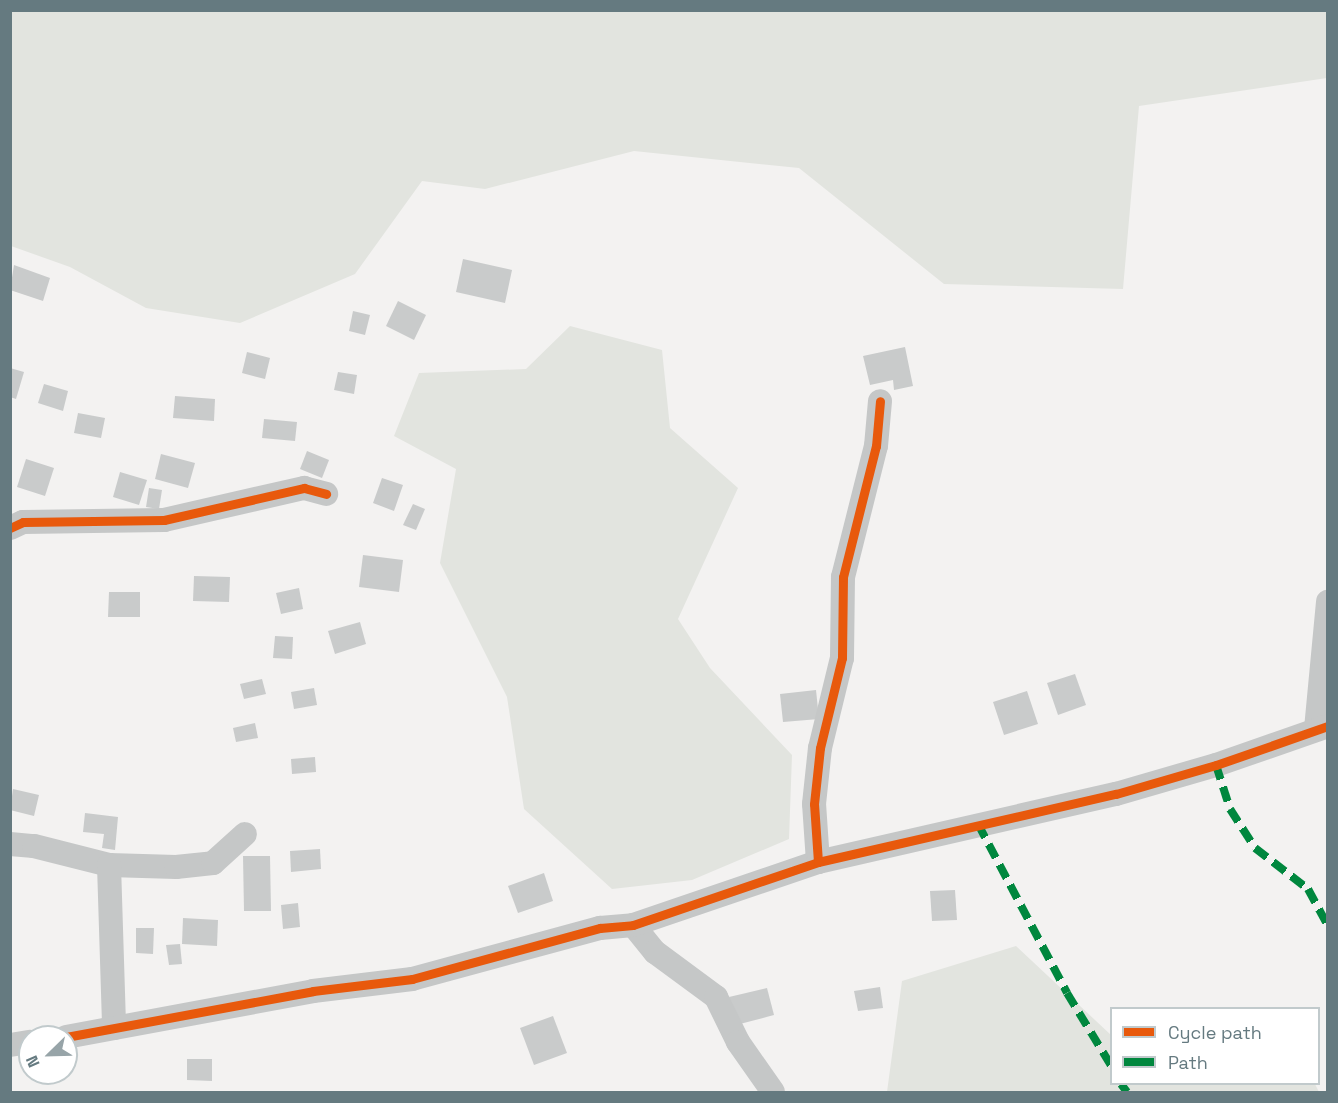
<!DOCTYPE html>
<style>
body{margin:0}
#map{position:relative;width:1338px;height:1103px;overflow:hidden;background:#f3f2f1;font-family:"Space Grotesk",sans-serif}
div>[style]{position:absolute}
.green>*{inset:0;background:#e2e4df}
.building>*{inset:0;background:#c9cbcb}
.minor>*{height:24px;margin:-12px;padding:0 12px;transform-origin:12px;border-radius:12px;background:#c5c7c7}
.quiet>*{height:8px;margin-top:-4px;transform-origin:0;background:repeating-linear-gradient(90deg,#00873e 0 15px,transparent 0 23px)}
.cycleway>*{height:9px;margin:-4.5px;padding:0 4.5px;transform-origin:4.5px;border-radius:4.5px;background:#e8590c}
span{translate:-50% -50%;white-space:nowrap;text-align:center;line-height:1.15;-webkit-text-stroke:6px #fff;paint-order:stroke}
.frame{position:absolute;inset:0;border:12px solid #657a80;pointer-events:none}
.legend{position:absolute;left:1110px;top:1007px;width:210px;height:78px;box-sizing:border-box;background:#fff;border:2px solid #c1cacc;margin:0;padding:8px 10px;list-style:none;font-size:18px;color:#657a80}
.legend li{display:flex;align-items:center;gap:12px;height:30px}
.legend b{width:30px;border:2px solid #c1cacc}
.north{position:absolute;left:18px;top:1025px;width:60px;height:60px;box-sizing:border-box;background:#fff;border:2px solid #c1cacc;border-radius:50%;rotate:247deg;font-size:16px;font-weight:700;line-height:24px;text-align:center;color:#657a80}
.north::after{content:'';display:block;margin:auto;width:21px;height:27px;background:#97a4a8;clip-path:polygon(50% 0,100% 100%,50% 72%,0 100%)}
</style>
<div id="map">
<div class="green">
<i style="clip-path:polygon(11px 10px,1327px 11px,1327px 78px,1139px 106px,1123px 289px,944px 284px,799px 168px,634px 151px,485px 189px,422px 181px,355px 274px,240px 323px,146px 308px,70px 267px,11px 246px)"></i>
<i style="clip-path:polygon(570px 326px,662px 350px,670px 428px,738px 488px,678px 619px,710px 668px,792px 755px,789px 839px,692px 880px,612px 889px,524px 809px,507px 697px,440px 563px,456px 469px,394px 436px,419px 373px,526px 369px)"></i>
<i style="clip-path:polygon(1016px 946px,1111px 1035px,1112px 1084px,1315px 1084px,1319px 1092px,887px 1092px,902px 981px)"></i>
</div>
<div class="building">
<i style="clip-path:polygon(463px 259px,512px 270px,505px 303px,456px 292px)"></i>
<i style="clip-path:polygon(14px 265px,50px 278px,43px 301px,10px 290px)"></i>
<i style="clip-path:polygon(398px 301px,426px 315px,414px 340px,386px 326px)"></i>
<i style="clip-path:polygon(353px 311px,370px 315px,365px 335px,349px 331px)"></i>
<i style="clip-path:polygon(905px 347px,913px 386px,894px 390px,893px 380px,870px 385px,863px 356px)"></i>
<i style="clip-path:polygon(247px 352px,270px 358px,265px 379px,242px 373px)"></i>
<i style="clip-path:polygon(10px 368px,24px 372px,16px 399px,10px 397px)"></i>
<i style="clip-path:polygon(338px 372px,357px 375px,354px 394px,334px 390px)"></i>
<i style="clip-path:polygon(44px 384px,68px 391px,63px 411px,38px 403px)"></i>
<i style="clip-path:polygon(175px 396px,215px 399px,214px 421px,173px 418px)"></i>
<i style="clip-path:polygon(78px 413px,105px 418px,101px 438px,74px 433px)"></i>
<i style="clip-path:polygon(264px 419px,297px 422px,295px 441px,262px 438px)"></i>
<i style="clip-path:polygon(307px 451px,329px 460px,322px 478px,300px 469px)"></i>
<i style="clip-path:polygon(161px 454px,195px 463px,188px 488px,155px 479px)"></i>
<i style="clip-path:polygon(26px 459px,54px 468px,45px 496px,17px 487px)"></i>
<i style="clip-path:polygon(120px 472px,147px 480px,139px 505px,113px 497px)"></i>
<i style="clip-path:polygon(382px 478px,403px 485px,394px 511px,373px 503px)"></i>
<i style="clip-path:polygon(149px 488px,162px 490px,159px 509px,146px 507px)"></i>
<i style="clip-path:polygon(413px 504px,425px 509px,416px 530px,403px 525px)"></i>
<i style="clip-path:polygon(363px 555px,403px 560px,399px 592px,359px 587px)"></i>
<i style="clip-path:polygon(194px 576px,230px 577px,229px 602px,193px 601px)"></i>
<i style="clip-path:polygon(299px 588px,303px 609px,281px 614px,276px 593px)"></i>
<i style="clip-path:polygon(109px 592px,140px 592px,140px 617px,108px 617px)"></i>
<i style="clip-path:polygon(360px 622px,366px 644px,335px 654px,328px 631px)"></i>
<i style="clip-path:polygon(275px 636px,293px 637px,292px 659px,273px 658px)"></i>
<i style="clip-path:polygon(1075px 674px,1086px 705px,1058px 715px,1047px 683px)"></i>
<i style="clip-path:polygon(262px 679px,266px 694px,244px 699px,240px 684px)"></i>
<i style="clip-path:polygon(314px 688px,317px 705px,294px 709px,291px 692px)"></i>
<i style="clip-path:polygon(816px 690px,819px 719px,783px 722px,780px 694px)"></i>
<i style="clip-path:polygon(1027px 691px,1038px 724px,1004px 735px,993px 702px)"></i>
<i style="clip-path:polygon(255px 723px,258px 738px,236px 742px,233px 728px)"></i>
<i style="clip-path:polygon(315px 757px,316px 772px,292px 774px,291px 759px)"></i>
<i style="clip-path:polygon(13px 789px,39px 795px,34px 816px,10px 810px)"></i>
<i style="clip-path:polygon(85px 813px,118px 817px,115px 850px,102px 848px,104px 834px,83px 832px)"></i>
<i style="clip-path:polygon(320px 849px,321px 869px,291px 872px,290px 851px)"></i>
<i style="clip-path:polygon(243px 856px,270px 856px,271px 911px,244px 911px)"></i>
<i style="clip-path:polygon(544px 873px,553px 901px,518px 913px,508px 886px)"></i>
<i style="clip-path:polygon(955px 890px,957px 920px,932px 921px,930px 891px)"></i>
<i style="clip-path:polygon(298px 903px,300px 927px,283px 929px,281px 905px)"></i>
<i style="clip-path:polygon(183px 918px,218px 920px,217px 946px,182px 944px)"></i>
<i style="clip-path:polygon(136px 928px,154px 928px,153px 954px,136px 953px)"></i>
<i style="clip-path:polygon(180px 944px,182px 964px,169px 965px,166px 945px)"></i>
<i style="clip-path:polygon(880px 987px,883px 1008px,858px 1011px,854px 991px)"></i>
<i style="clip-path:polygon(767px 988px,774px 1015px,736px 1025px,729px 997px)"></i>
<i style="clip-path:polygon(553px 1016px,567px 1053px,534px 1065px,520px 1028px)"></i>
<i style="clip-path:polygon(187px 1059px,212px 1059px,212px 1081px,187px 1080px)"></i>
</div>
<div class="minor">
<i style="left:10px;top:528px;width:14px;rotate:-25deg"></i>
<i style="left:23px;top:522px;width:141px;rotate:-0.8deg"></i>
<i style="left:164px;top:520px;width:144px;rotate:-12.9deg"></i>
<i style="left:304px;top:488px;width:23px;rotate:15deg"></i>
<i style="left:1316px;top:729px;width:128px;rotate:-84.6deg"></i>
<i style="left:10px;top:844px;width:24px;rotate:5deg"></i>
<i style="left:34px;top:846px;width:77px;rotate:14.2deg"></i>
<i style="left:109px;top:865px;width:67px;rotate:1.7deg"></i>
<i style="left:176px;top:867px;width:37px;rotate:-6deg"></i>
<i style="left:213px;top:863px;width:43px;rotate:-42.2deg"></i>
<i style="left:818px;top:862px;width:58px;rotate:-93.9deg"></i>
<i style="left:814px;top:804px;width:56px;rotate:-83.9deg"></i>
<i style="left:820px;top:748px;width:93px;rotate:-76.3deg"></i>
<i style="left:842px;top:658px;width:81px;rotate:-89.3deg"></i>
<i style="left:843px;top:577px;width:135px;rotate:-75.9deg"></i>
<i style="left:876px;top:446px;width:45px;rotate:-84.9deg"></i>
<i style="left:109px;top:865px;width:163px;rotate:88.2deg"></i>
<i style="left:633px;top:925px;width:35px;rotate:51deg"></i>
<i style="left:655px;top:952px;width:76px;rotate:36.4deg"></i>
<i style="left:716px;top:997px;width:50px;rotate:63.9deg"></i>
<i style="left:738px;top:1042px;width:61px;rotate:55deg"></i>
<i style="left:66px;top:1037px;width:251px;rotate:-10.5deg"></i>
<i style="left:313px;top:991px;width:100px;rotate:-6.9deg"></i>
<i style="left:412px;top:979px;width:195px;rotate:-15.2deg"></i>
<i style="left:600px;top:928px;width:33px;rotate:-5deg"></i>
<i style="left:633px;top:925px;width:195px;rotate:-18.8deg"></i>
<i style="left:818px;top:862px;width:306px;rotate:-12.9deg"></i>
<i style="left:1116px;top:794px;width:104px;rotate:-16.2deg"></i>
<i style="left:1216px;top:765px;width:119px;rotate:-19.2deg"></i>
<i style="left:10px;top:1045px;width:20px;rotate:-9deg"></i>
</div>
<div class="quiet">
<i style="left:1216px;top:765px;width:46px;rotate:72.3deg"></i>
<i style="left:1230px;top:809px;width:46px;rotate:57.3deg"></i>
<i style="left:1255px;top:848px;width:67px;rotate:37.7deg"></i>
<i style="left:1308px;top:889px;width:42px;rotate:61.6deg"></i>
<i style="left:978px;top:824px;width:191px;rotate:62.2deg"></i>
<i style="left:1067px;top:993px;width:87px;rotate:58.7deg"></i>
<i style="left:1121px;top:1084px;width:10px;rotate:53deg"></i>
</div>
<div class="cycleway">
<i style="left:10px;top:528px;width:14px;rotate:-25deg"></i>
<i style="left:23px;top:522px;width:141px;rotate:-0.8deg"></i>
<i style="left:164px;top:520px;width:144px;rotate:-12.9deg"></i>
<i style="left:304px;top:488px;width:23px;rotate:15deg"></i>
<i style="left:818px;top:862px;width:58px;rotate:-93.9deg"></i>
<i style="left:814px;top:804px;width:56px;rotate:-83.9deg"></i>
<i style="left:820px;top:748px;width:93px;rotate:-76.3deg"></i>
<i style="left:842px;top:658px;width:81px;rotate:-89.3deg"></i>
<i style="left:843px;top:577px;width:135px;rotate:-75.9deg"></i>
<i style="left:876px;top:446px;width:45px;rotate:-84.9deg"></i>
<i style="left:66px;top:1037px;width:251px;rotate:-10.5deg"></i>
<i style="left:313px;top:991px;width:100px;rotate:-6.9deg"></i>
<i style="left:412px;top:979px;width:195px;rotate:-15.2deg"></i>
<i style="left:600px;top:928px;width:33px;rotate:-5deg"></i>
<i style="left:633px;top:925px;width:195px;rotate:-18.8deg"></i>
<i style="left:818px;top:862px;width:306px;rotate:-12.9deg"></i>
<i style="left:1116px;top:794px;width:104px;rotate:-16.2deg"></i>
<i style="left:1216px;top:765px;width:119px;rotate:-19.2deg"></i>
</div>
<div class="frame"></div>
<ul class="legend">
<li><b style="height:8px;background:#e8590c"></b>Cycle path</li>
<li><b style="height:8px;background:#00873e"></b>Path</li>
</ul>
<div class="north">N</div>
</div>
